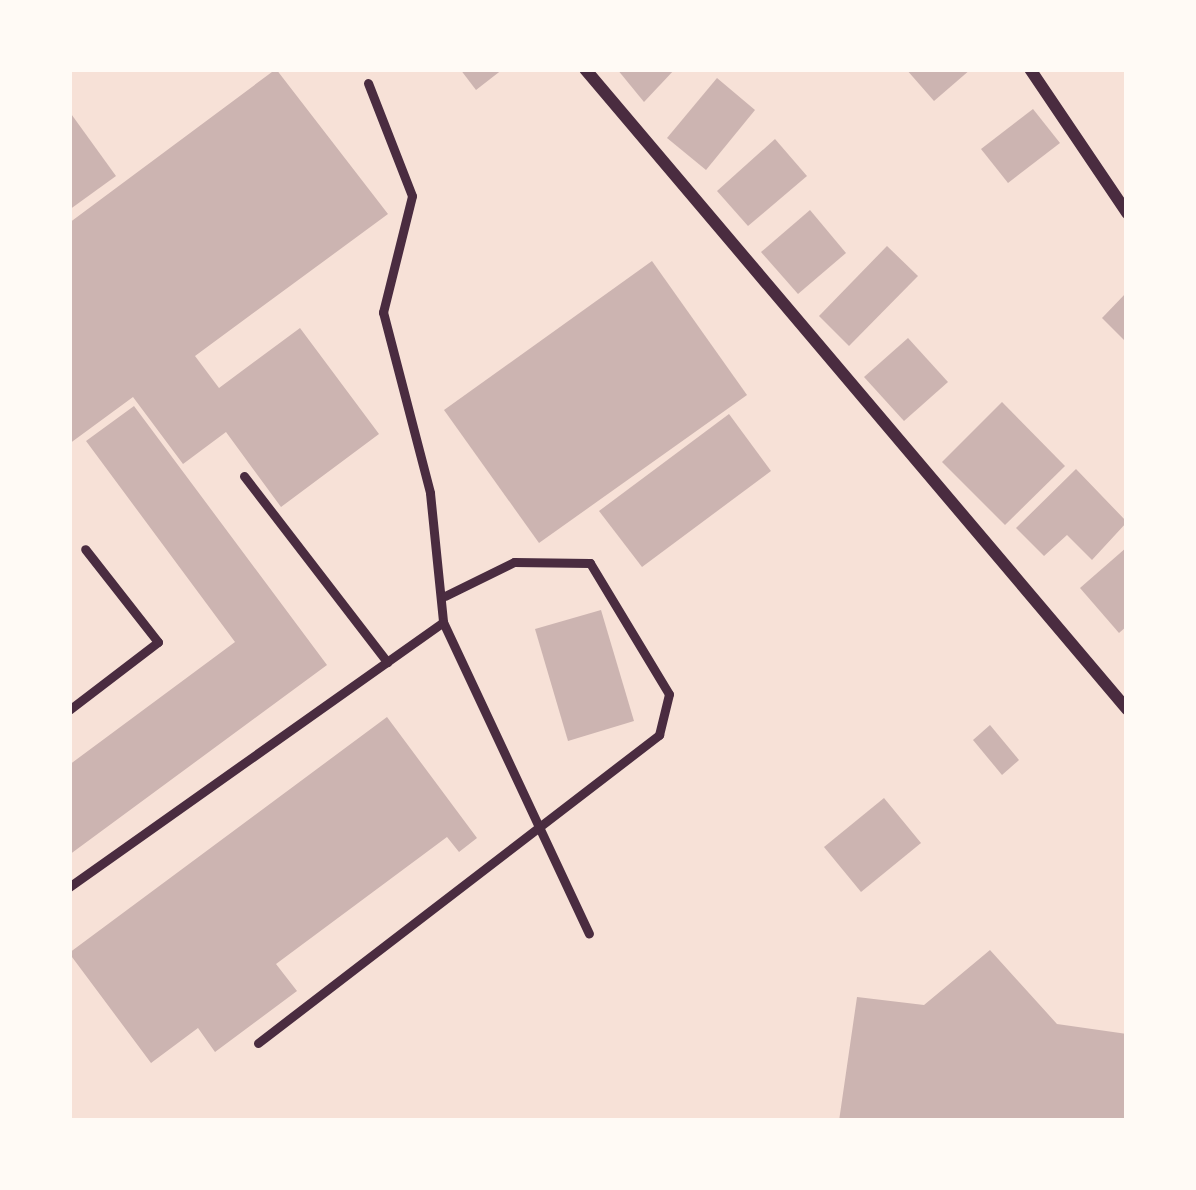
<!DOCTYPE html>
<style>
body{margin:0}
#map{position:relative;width:1196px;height:1190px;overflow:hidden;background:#f7e1d7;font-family:Manrope,sans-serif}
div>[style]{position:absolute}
.building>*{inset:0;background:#ccb4b1}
.service>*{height:9px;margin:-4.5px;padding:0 4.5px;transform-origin:4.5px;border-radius:4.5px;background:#4a2c40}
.minor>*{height:12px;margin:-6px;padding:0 6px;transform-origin:6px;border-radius:6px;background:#4a2c40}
span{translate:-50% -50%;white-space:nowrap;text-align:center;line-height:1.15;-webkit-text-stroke:12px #fffaf5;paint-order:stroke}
.frame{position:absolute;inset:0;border:72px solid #fffaf5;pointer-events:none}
</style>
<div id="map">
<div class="building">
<i style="clip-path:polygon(276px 69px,388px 214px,195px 356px,219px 388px,300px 328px,379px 434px,281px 507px,226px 432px,183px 464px,133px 397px,69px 444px,69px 223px)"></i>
<i style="clip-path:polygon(460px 69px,503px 69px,476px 90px)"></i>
<i style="clip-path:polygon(617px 69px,675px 69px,644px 102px)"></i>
<i style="clip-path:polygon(906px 69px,971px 69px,934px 101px)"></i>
<i style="clip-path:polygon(717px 78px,755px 110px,706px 170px,667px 138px)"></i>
<i style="clip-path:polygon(1033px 109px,1060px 143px,1008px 183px,981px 149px)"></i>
<i style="clip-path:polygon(69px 111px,116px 176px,69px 210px)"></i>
<i style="clip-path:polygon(775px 139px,807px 176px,748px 226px,717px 191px)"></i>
<i style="clip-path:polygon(810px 210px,846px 253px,798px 294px,761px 252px)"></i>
<i style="clip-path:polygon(887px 246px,918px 276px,849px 346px,819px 316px)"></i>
<i style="clip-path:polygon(652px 261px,747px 395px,539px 543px,444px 410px)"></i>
<i style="clip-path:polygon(1127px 292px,1127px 343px,1102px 318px)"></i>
<i style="clip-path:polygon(908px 338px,948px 382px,904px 421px,864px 377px)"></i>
<i style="clip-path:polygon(1002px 402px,1065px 466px,1005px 525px,942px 462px)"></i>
<i style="clip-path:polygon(134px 406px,327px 665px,69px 855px,69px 765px,235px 642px,86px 441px)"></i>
<i style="clip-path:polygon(729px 414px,771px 471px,642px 567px,599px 511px)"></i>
<i style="clip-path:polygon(1076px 469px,1127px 522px,1092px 560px,1067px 535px,1044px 556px,1016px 528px)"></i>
<i style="clip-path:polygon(1127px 547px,1127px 626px,1119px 633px,1080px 588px)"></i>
<i style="clip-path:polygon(601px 610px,634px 721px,568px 741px,535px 629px)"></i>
<i style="clip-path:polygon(387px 717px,477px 838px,459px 852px,447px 837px,276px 964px,297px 991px,215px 1052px,198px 1028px,151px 1063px,69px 953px)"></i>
<i style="clip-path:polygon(990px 725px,1019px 760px,1002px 775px,973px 740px)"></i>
<i style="clip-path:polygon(884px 798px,921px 843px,861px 892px,824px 847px)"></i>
<i style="clip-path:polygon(990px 950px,1057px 1024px,1127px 1034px,1127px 1121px,839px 1121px,857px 997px,924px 1005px)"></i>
</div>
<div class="service">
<i style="left:368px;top:83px;width:121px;rotate:68.7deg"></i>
<i style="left:412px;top:196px;width:120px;rotate:104deg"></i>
<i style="left:383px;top:312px;width:187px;rotate:75.4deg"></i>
<i style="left:430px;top:493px;width:130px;rotate:84.2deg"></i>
<i style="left:443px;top:622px;width:344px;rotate:64.9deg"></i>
<i style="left:244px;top:476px;width:235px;rotate:52.4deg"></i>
<i style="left:69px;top:710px;width:112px;rotate:-37.4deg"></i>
<i style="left:158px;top:642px;width:118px;rotate:-128.1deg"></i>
<i style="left:69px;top:887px;width:458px;rotate:-35.3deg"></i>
<i style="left:258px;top:1043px;width:506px;rotate:-37.53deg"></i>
<i style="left:659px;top:735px;width:42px;rotate:-76.3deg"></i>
<i style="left:669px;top:694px;width:153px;rotate:-121.1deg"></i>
<i style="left:590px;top:563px;width:76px;rotate:-179.2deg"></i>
<i style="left:514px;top:562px;width:77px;rotate:153.8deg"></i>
</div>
<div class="minor">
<i style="left:585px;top:69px;width:839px;rotate:49.74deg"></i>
<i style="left:1030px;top:69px;width:174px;rotate:56deg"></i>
</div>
<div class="frame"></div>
</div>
